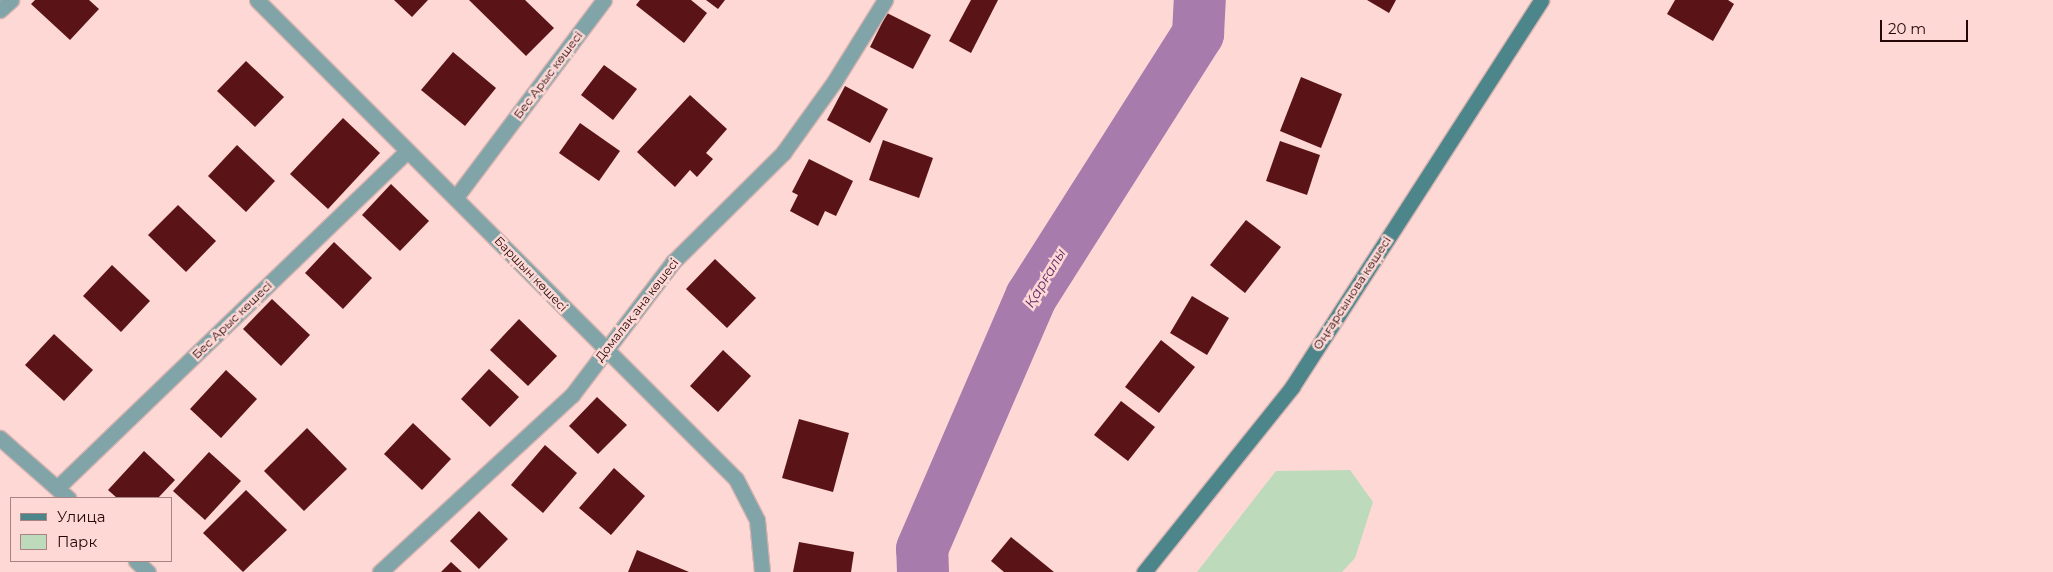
<!DOCTYPE html>
<meta charset="utf-8">
<style>
body{margin:0}
#map{position:relative;width:2053px;height:572px;overflow:hidden;background:#fdd8d5;font-family:Montserrat,sans-serif}
div>[style]{position:absolute}
.green>*{inset:0;background:#bddbbb}
.river>*{height:52px;margin:-26px;padding:0 26px;transform-origin:26px;border-radius:26px;background:#a77bac}
.building>*{inset:0;background:#5a1316}
.roads{filter:drop-shadow(1px 0 #d6b2b0) drop-shadow(-1px 0 #d6b2b0) drop-shadow(0 1px #d6b2b0) drop-shadow(0 -1px #d6b2b0)}
.street>*{height:15px;margin:-7.5px;padding:0 7.5px;transform-origin:7.5px;border-radius:7.5px;background:#80a4a7}
.secondary>*{height:15px;margin:-7.5px;padding:0 7.5px;transform-origin:7.5px;border-radius:7.5px;background:#4c858a}
span{translate:-50% -50%;white-space:nowrap;text-align:center;line-height:1.15;-webkit-text-stroke:5px #fdd8d5;paint-order:stroke}
.street-label{font-size:12px;color:#250707}
.water-label{font-size:14px;color:#642c6b;font-style:italic}
.legend{position:absolute;left:10px;top:497px;width:162px;height:65px;box-sizing:border-box;background:#fdd8d5;border:1px solid #a78483;margin:0;padding:6px 9px;list-style:none;font-size:15px;color:#250707}
.legend li{display:flex;align-items:center;gap:10px;height:25px}
.legend b{width:25px;border:1px solid #a78483}
.scale{position:absolute;left:1880px;top:20px;width:88px;height:22px;box-sizing:border-box;border:2px solid #250707;border-top:0;padding-left:6px;font-size:15px;line-height:18px;white-space:nowrap;color:#250707;-webkit-text-stroke:4px #fdd8d5;paint-order:stroke}
</style>
<div id="map">
<div class="green">
<i style="clip-path:polygon(1350px 470px,1373px 502px,1355px 558px,1342px 572px,1197px 572px,1276px 471px)"></i>
</div>
<div class="river">
<i style="left:923px;top:572px;width:23px;rotate:-92deg"></i>
<i style="left:922px;top:549px;width:275px;rotate:-66.6deg"></i>
<i style="left:1031px;top:297px;width:312px;rotate:-57.6deg"></i>
<i style="left:1198px;top:34px;width:34px;rotate:-87deg"></i>
</div>
<div class="building">
<i style="clip-path:polygon(35px 0,89px 0,99px 9px,70px 40px,31px 4px)"></i>
<i style="clip-path:polygon(394px 0,428px 0,412px 17px)"></i>
<i style="clip-path:polygon(469px 0,525px 0,554px 28px,526px 56px)"></i>
<i style="clip-path:polygon(640px 0,691px 0,707px 13px,684px 43px,636px 5px)"></i>
<i style="clip-path:polygon(706px 0,725px 0,718px 9px)"></i>
<i style="clip-path:polygon(971px 0,998px 0,971px 53px,949px 41px)"></i>
<i style="clip-path:polygon(1367px 0,1396px 0,1389px 13px)"></i>
<i style="clip-path:polygon(1675px 0,1728px 0,1734px 4px,1713px 41px,1667px 14px)"></i>
<i style="clip-path:polygon(887px 13px,931px 35px,913px 69px,870px 47px)"></i>
<i style="clip-path:polygon(453px 52px,496px 88px,465px 126px,421px 90px)"></i>
<i style="clip-path:polygon(246px 61px,284px 97px,255px 127px,217px 91px)"></i>
<i style="clip-path:polygon(604px 65px,637px 89px,613px 120px,581px 95px)"></i>
<i style="clip-path:polygon(1301px 77px,1342px 94px,1321px 148px,1280px 131px)"></i>
<i style="clip-path:polygon(845px 86px,888px 109px,870px 143px,827px 120px)"></i>
<i style="clip-path:polygon(690px 95px,727px 129px,706px 153px,713px 159px,697px 177px,690px 170px,675px 187px,637px 152px)"></i>
<i style="clip-path:polygon(343px 118px,380px 153px,328px 209px,290px 174px)"></i>
<i style="clip-path:polygon(580px 123px,620px 151px,599px 181px,559px 153px)"></i>
<i style="clip-path:polygon(883px 140px,933px 158px,919px 198px,869px 180px)"></i>
<i style="clip-path:polygon(1280px 141px,1320px 155px,1307px 195px,1266px 181px)"></i>
<i style="clip-path:polygon(237px 145px,275px 181px,246px 212px,208px 176px)"></i>
<i style="clip-path:polygon(809px 159px,853px 181px,836px 216px,825px 211px,818px 226px,790px 211px,798px 195px,792px 192px)"></i>
<i style="clip-path:polygon(391px 184px,429px 221px,400px 251px,362px 215px)"></i>
<i style="clip-path:polygon(178px 205px,216px 241px,186px 272px,148px 235px)"></i>
<i style="clip-path:polygon(1246px 220px,1281px 247px,1245px 293px,1210px 265px)"></i>
<i style="clip-path:polygon(334px 242px,372px 278px,343px 309px,305px 273px)"></i>
<i style="clip-path:polygon(715px 259px,756px 298px,727px 328px,686px 289px)"></i>
<i style="clip-path:polygon(112px 265px,150px 301px,121px 332px,83px 296px)"></i>
<i style="clip-path:polygon(1192px 296px,1229px 318px,1207px 355px,1170px 333px)"></i>
<i style="clip-path:polygon(272px 299px,310px 335px,281px 366px,243px 329px)"></i>
<i style="clip-path:polygon(519px 319px,557px 356px,528px 386px,490px 350px)"></i>
<i style="clip-path:polygon(54px 334px,93px 370px,64px 401px,25px 365px)"></i>
<i style="clip-path:polygon(1161px 340px,1195px 367px,1159px 413px,1125px 387px)"></i>
<i style="clip-path:polygon(723px 350px,751px 376px,718px 412px,690px 386px)"></i>
<i style="clip-path:polygon(489px 369px,519px 397px,490px 427px,461px 399px)"></i>
<i style="clip-path:polygon(226px 370px,257px 399px,221px 438px,190px 409px)"></i>
<i style="clip-path:polygon(597px 397px,627px 425px,598px 454px,569px 426px)"></i>
<i style="clip-path:polygon(1121px 401px,1155px 427px,1128px 461px,1094px 435px)"></i>
<i style="clip-path:polygon(799px 419px,849px 433px,833px 492px,782px 478px)"></i>
<i style="clip-path:polygon(413px 423px,451px 459px,422px 490px,384px 454px)"></i>
<i style="clip-path:polygon(307px 428px,347px 469px,304px 511px,264px 471px)"></i>
<i style="clip-path:polygon(545px 445px,577px 473px,543px 513px,511px 485px)"></i>
<i style="clip-path:polygon(144px 451px,175px 480px,158px 498px,117px 498px,108px 490px)"></i>
<i style="clip-path:polygon(209px 452px,241px 481px,205px 520px,173px 491px)"></i>
<i style="clip-path:polygon(614px 468px,645px 496px,611px 535px,579px 508px)"></i>
<i style="clip-path:polygon(246px 490px,287px 530px,243px 572px,203px 533px)"></i>
<i style="clip-path:polygon(479px 511px,508px 539px,479px 569px,450px 541px)"></i>
<i style="clip-path:polygon(1011px 537px,1054px 572px,1004px 572px,991px 561px)"></i>
<i style="clip-path:polygon(799px 542px,854px 552px,851px 572px,793px 572px)"></i>
<i style="clip-path:polygon(637px 550px,689px 572px,628px 572px)"></i>
<i style="clip-path:polygon(451px 562px,462px 572px,441px 572px)"></i>
</div>
<div class="roads">
<div class="street">
<i style="left:257px;top:0;width:677px;rotate:45deg"></i>
<i style="left:736px;top:479px;width:46px;rotate:62.9deg"></i>
<i style="left:757px;top:520px;width:52px;rotate:84.5deg"></i>
<i style="left:0;top:10px;width:15px;rotate:-42deg"></i>
<i style="left:456px;top:197px;width:246px;rotate:-53.1deg"></i>
<i style="left:0;top:438px;width:91px;rotate:41.4deg"></i>
<i style="left:57px;top:488px;width:484px;rotate:-43.9deg"></i>
<i style="left:136px;top:561px;width:16px;rotate:43deg"></i>
<i style="left:380px;top:572px;width:261px;rotate:-42.7deg"></i>
<i style="left:572px;top:395px;width:167px;rotate:-52.8deg"></i>
<i style="left:673px;top:262px;width:155px;rotate:-44.7deg"></i>
<i style="left:783px;top:153px;width:87px;rotate:-54.3deg"></i>
<i style="left:834px;top:82px;width:97px;rotate:-58.1deg"></i>
</div>
<div class="secondary">
<i style="left:1144px;top:572px;width:237px;rotate:-51.3deg"></i>
<i style="left:1292px;top:387px;width:460px;rotate:-57.2deg"></i>
</div>
</div>
<div class="street-label">
<span style="left:548px;top:75px;rotate:-53deg">Бес Арыс көшесі</span>
<span style="left:531px;top:274px;rotate:46deg">Баршын көшесі</span>
<span style="left:1352px;top:293px;rotate:-57deg">Оңғарсынова көшесі</span>
<span style="left:637px;top:310px;rotate:-52deg">Домалақ ана көшесі</span>
<span style="left:232px;top:320px;rotate:-44deg">Бес Арыс көшесі</span>
</div>
<div class="water-label">
<span style="left:1045px;top:278px;rotate:-59deg">Қарғалы</span>
</div>
<ul class="legend">
<li><b style="height:6px;background:#4c858a"></b>Улица</li>
<li><b style="height:14px;background:#bddbbb"></b>Парк</li>
</ul>
<div class="scale">20 m</div>
</div>
